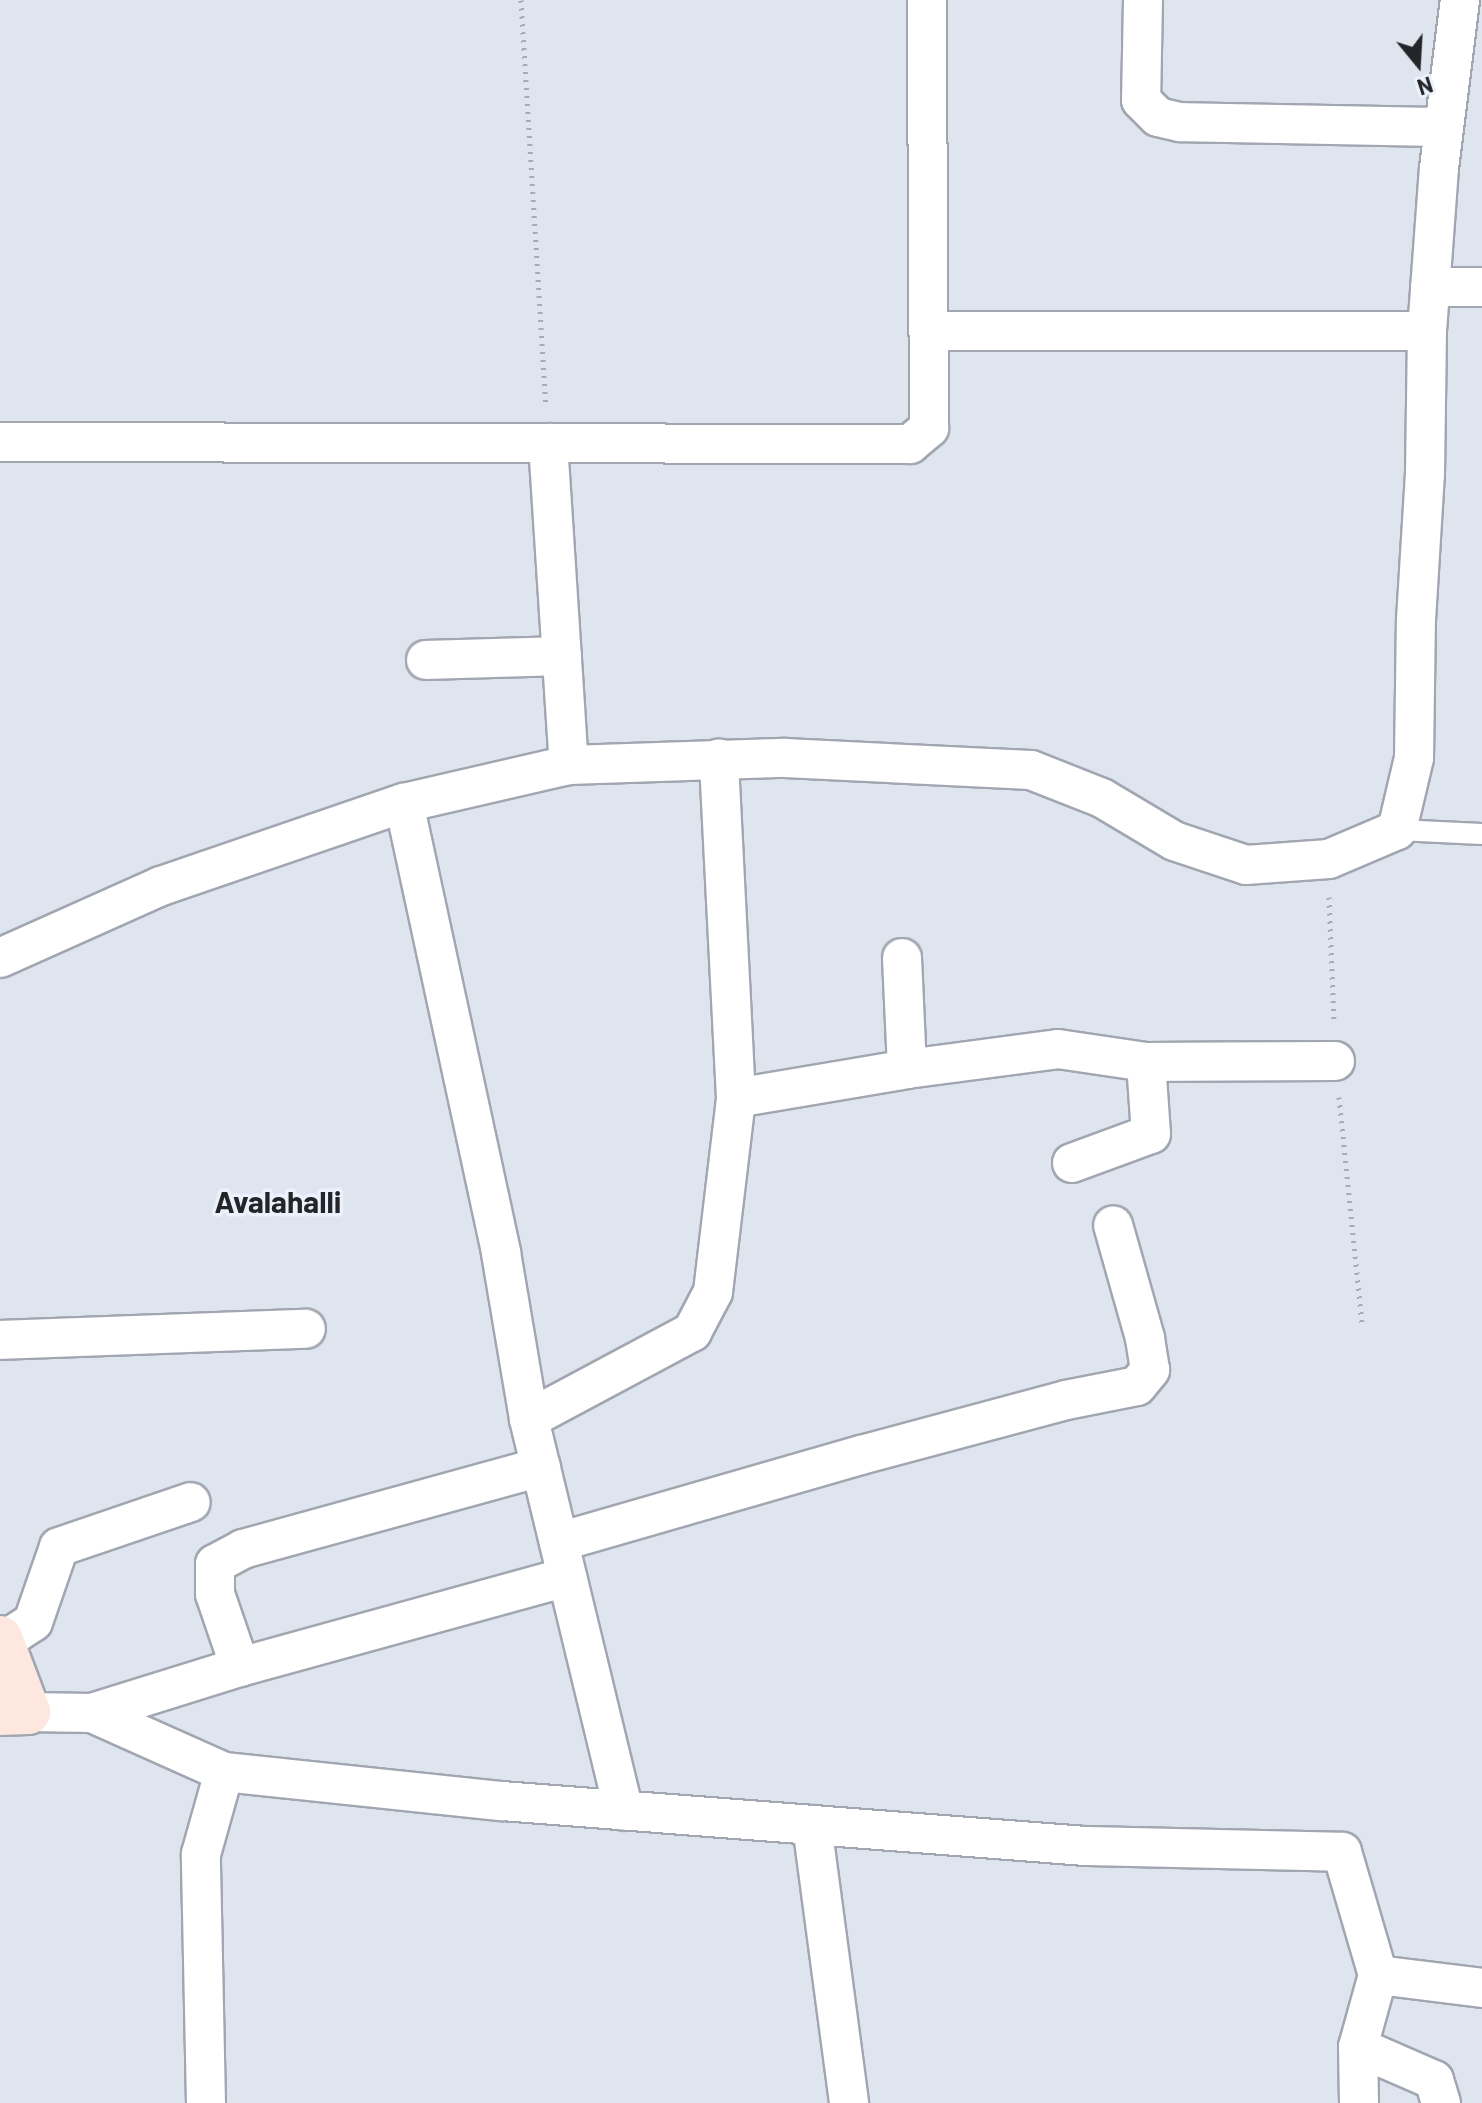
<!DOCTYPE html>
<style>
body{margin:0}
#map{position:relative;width:1482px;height:2103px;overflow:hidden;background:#dfe5ef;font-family:Barlow,sans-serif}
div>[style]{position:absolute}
.path>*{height:5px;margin-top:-2.5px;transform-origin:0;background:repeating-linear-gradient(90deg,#a6abb3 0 2px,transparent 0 8px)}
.roads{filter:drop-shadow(2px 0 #a1a6b1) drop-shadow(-2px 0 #a1a6b1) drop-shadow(0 2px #a1a6b1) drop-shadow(0 -2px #a1a6b1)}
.lane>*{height:20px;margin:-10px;padding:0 10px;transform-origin:10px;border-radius:10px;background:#fff}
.street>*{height:38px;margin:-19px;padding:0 19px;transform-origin:19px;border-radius:19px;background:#fff}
.secondary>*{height:44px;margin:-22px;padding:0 22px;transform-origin:22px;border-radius:22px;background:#fee7df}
span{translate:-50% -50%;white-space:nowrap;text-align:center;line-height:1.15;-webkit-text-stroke:7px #ecf2fd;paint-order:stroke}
.quarter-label{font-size:30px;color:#232529;font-weight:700}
.north{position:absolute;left:1378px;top:24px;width:80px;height:80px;-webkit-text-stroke:6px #ecf2fd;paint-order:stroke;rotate:162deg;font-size:22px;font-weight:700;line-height:32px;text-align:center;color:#232529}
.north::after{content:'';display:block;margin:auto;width:28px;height:36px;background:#232529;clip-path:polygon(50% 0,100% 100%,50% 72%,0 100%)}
</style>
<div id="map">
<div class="path">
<i style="left:521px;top:0;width:407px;rotate:86.5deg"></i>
<i style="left:1329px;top:897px;width:126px;rotate:87.7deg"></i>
<i style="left:1339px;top:1097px;width:227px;rotate:84.2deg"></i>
</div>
<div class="roads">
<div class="lane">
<i style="left:1397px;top:830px;width:85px;rotate:2.7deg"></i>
</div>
<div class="street">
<i style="left:1143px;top:0;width:100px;rotate:91.1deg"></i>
<i style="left:1141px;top:100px;width:24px;rotate:45deg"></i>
<i style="left:1158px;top:117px;width:23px;rotate:13deg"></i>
<i style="left:1180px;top:122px;width:264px;rotate:1.1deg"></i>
<i style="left:1430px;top:287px;width:52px"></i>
<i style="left:929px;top:331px;width:498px"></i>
<i style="left:0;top:442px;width:910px;rotate:0.13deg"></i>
<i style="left:910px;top:444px;width:25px;rotate:-40deg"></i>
<i style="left:929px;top:428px;width:428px;rotate:-90.3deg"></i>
<i style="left:548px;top:443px;width:323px;rotate:86.3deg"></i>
<i style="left:426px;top:660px;width:136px;rotate:-1.7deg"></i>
<i style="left:404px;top:803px;width:460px;rotate:77.8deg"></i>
<i style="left:501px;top:1253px;width:168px;rotate:80.4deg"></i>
<i style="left:529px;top:1419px;width:403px;rotate:76.4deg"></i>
<i style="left:0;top:958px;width:176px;rotate:-24.1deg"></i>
<i style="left:161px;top:886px;width:257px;rotate:-18.9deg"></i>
<i style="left:404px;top:803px;width:169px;rotate:-13deg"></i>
<i style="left:569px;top:765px;width:216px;rotate:-1.9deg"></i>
<i style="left:785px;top:758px;width:246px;rotate:2.8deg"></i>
<i style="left:1031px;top:770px;width:76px;rotate:21.5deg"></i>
<i style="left:1102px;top:798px;width:84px;rotate:30.8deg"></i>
<i style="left:1174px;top:841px;width:76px;rotate:18.4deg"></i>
<i style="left:1246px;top:865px;width:83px;rotate:-4.1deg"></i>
<i style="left:1329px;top:859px;width:74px;rotate:-23.1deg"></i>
<i style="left:1397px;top:830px;width:74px;rotate:-76.7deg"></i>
<i style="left:1414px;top:758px;width:138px;rotate:-89.2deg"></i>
<i style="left:1416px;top:620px;width:146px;rotate:-86.5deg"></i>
<i style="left:1425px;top:474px;width:143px;rotate:-89.2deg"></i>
<i style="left:1427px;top:331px;width:163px;rotate:-85.8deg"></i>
<i style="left:1439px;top:168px;width:169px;rotate:-82.9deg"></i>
<i style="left:902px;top:958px;width:111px;rotate:87.4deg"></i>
<i style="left:736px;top:1098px;width:173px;rotate:-9.6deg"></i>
<i style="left:907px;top:1069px;width:152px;rotate:-7.5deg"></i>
<i style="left:1058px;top:1049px;width:89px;rotate:8.4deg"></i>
<i style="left:1146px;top:1062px;width:189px;rotate:-0.3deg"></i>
<i style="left:1072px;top:1163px;width:84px;rotate:-20.2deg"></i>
<i style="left:1151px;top:1134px;width:72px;rotate:-94deg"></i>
<i style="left:0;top:1340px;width:306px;rotate:-2.1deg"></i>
<i style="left:529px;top:1419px;width:185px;rotate:-28.1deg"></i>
<i style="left:692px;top:1332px;width:45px;rotate:-62.3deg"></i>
<i style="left:713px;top:1292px;width:195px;rotate:-83.2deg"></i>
<i style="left:736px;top:1098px;width:340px;rotate:-92.9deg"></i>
<i style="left:559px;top:1542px;width:314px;rotate:-16.1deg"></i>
<i style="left:861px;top:1455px;width:212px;rotate:-15deg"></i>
<i style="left:1066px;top:1400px;width:72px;rotate:-11.2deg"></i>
<i style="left:1137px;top:1386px;width:21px;rotate:-51deg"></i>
<i style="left:1150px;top:1370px;width:32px;rotate:-99deg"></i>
<i style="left:1145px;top:1338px;width:117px;rotate:-105.8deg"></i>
<i style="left:2px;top:1642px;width:37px;rotate:-33deg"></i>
<i style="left:33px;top:1622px;width:79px;rotate:-70.9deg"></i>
<i style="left:59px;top:1547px;width:139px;rotate:-18.8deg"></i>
<i style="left:240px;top:1667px;width:77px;rotate:-108.9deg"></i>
<i style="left:215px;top:1594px;width:30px;rotate:-90deg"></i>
<i style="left:215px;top:1564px;width:32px;rotate:-28deg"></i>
<i style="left:243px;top:1549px;width:309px;rotate:-15.4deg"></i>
<i style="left:28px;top:1712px;width:64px;rotate:0.9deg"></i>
<i style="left:92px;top:1713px;width:145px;rotate:24.1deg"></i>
<i style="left:224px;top:1772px;width:280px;rotate:6deg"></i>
<i style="left:502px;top:1801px;width:585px;rotate:4.41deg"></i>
<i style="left:1085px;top:1846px;width:257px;rotate:1.3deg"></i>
<i style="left:1342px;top:1852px;width:128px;rotate:73.7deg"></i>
<i style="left:1378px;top:1975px;width:105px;rotate:7.1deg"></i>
<i style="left:92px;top:1713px;width:155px;rotate:-17.3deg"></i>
<i style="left:240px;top:1667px;width:339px;rotate:-15.4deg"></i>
<i style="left:812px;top:1825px;width:280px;rotate:82.4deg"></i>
<i style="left:1358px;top:2047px;width:83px;rotate:23.5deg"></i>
<i style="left:1434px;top:2080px;width:24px;rotate:73deg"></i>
<i style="left:206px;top:2103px;width:249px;rotate:-91.2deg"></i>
<i style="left:201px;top:1854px;width:85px;rotate:-74.3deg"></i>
<i style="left:1359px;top:2103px;width:56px;rotate:-91deg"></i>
<i style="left:1358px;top:2047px;width:75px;rotate:-74.5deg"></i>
</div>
<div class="secondary">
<i style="left:0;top:1638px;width:79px;rotate:69.3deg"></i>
<i style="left:28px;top:1712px;width:28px;rotate:178deg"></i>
</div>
</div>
<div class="quarter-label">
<span style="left:278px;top:1201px">Avalahalli</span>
</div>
<div class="north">N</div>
</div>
